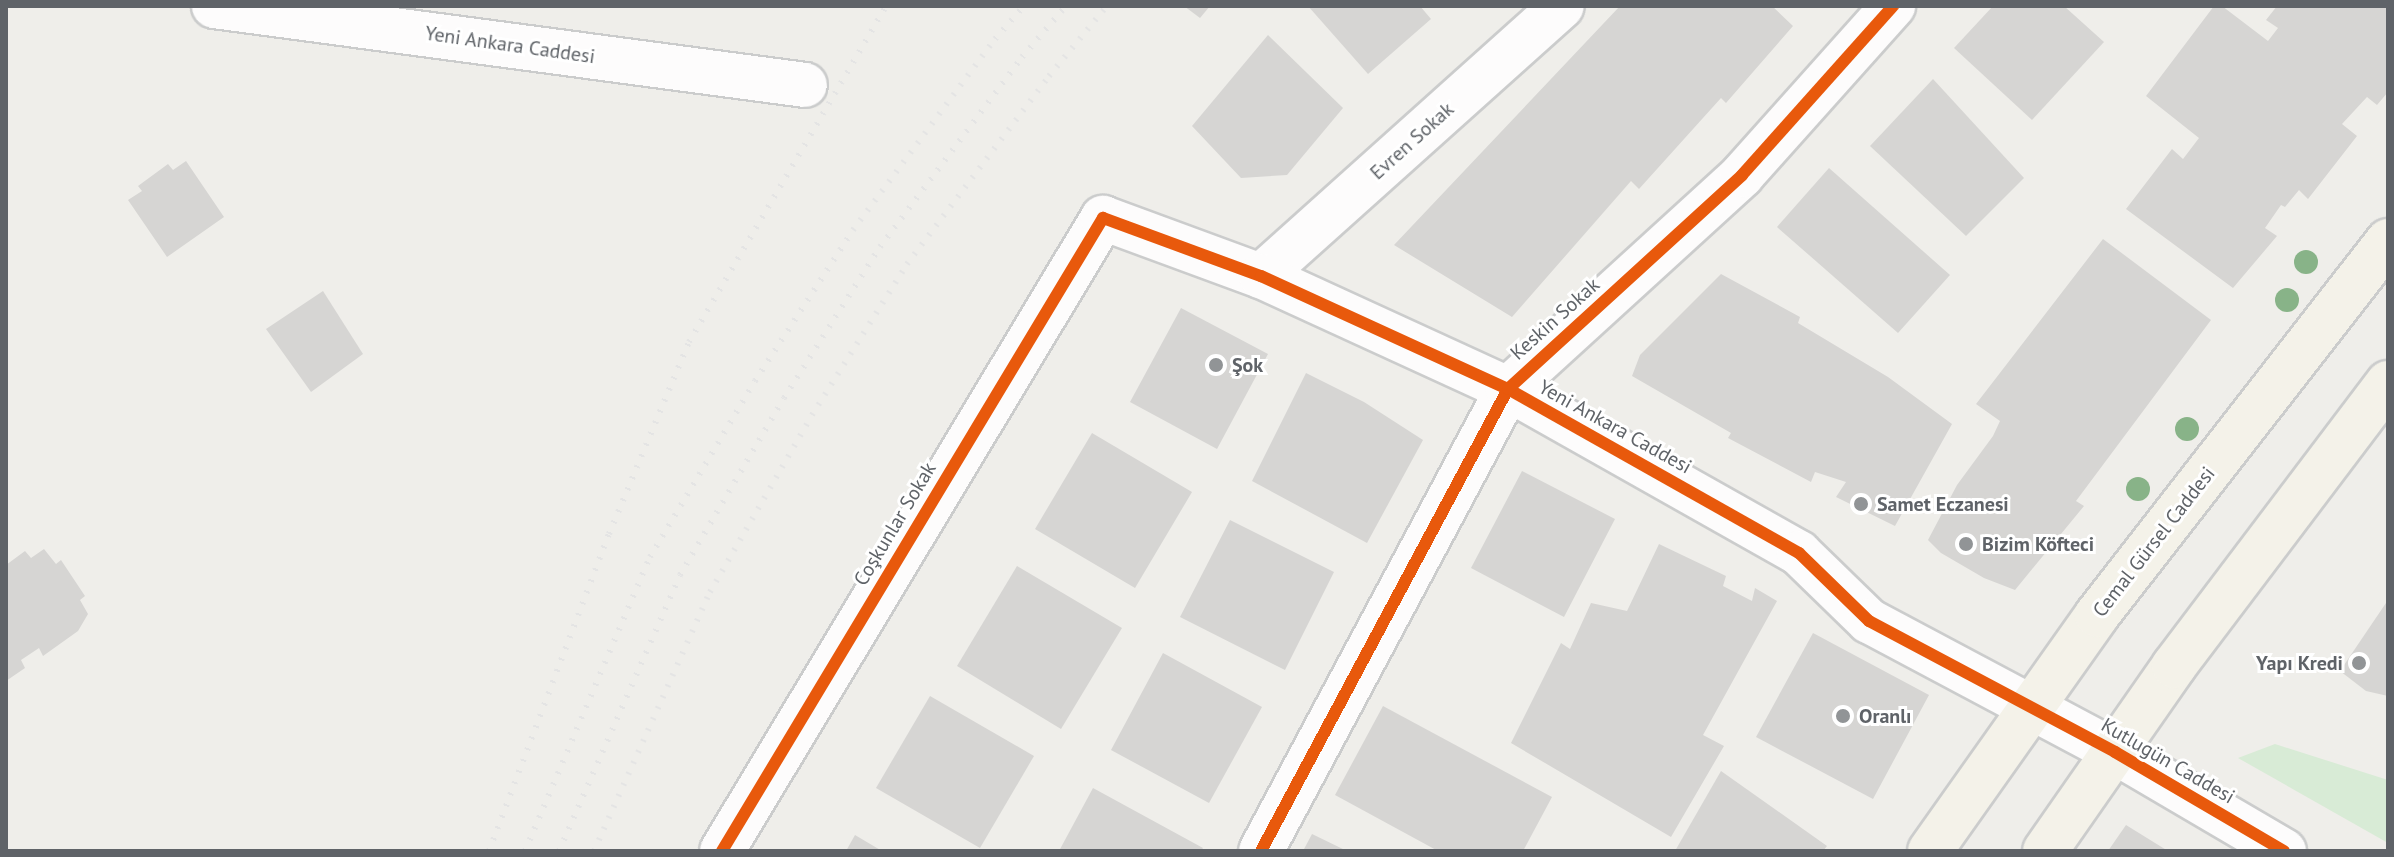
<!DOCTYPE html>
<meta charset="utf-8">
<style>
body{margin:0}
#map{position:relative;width:2394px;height:857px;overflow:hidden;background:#efeeea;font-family:"PT Sans",sans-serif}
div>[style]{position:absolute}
.green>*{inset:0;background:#d8ebd6}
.building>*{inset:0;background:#d6d5d3}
.roads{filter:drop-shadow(2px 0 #cbcccc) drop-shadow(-2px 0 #cbcccc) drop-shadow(0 2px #cbcccc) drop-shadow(0 -2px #cbcccc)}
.minor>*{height:44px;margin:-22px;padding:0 22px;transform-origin:22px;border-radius:22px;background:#fdfcfc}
.major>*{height:44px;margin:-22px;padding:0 22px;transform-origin:22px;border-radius:22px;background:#f4f2e9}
.rail>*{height:6px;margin-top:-3px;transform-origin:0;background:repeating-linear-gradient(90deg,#e4e4e4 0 2px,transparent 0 12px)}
.cycleway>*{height:12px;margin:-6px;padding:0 6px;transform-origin:6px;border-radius:6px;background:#e8590c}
.trees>*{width:24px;height:24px;margin:-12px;border-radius:50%;background:#88b388}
.dots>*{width:22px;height:22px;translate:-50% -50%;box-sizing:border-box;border:4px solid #fff;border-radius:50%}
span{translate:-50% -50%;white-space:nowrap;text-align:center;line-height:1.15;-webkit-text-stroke:6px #fff;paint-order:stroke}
.street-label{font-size:20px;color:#5f6368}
.poi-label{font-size:20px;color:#5f6368;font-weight:700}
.left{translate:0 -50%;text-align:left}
.right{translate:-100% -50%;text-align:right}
.frame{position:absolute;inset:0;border:8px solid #5f6368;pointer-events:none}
</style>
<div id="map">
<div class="green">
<i style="clip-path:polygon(2275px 744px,2388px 780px,2388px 843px,2238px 758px)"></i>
</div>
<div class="building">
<i style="clip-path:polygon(1184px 6px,1210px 6px,1200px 18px)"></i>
<i style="clip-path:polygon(1308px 6px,1420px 6px,1431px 19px,1368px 74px)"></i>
<i style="clip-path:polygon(1620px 6px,1772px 6px,1793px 26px,1726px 103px,1721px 98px,1639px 189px,1631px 181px,1512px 317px,1394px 245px)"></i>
<i style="clip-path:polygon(1993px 6px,2064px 6px,2104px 42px,2032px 120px,1954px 48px)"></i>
<i style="clip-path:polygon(2214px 6px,2222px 6px,2268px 41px,2278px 28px,2266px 20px,2277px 6px,2388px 7px,2388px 92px,2377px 105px,2367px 97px,2342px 124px,2357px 136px,2308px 199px,2299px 190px,2285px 207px,2281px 205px,2265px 228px,2277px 236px,2233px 288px,2126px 209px,2172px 149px,2183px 159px,2199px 138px,2146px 96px)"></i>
<i style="clip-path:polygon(1268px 35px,1343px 108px,1287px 175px,1241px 178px,1192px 126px)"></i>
<i style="clip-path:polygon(1933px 79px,2024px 178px,1966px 236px,1870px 146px)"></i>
<i style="clip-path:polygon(186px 161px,224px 217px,167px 257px,128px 200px,142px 191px,138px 186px,168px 164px,173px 170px)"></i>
<i style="clip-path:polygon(1829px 168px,1950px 275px,1898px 333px,1777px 227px)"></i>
<i style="clip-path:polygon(2103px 239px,2211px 320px,2076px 501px,2084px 506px,2015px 590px,1984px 578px,1941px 553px,1928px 540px,1957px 485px,1993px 436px,2000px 421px,1976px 404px)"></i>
<i style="clip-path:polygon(1721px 274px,1800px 317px,1798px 323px,1888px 377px,1952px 424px,1895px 526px,1836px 497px,1846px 482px,1815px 472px,1811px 482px,1728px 438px,1731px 433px,1632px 376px,1640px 355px)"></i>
<i style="clip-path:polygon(323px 291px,363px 354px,311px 392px,266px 329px)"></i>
<i style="clip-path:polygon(1181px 308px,1268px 354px,1217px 449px,1130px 402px)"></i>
<i style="clip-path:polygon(1306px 373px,1364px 402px,1423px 440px,1367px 543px,1252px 481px)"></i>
<i style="clip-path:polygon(1092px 433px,1192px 492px,1135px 588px,1035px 529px)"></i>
<i style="clip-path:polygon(1522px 471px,1615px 519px,1564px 617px,1471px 568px)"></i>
<i style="clip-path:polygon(1230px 520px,1334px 572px,1285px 670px,1180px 617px)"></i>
<i style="clip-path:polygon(1659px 544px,1726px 576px,1723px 586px,1752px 601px,1755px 588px,1777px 601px,1703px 735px,1724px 746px,1671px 837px,1511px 743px,1561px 643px,1570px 649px,1591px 603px,1627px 611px)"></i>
<i style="clip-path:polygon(44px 549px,56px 564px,61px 560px,85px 596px,80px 600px,88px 614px,78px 631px,43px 656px,39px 648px,21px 660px,25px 668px,6px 681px,6px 565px,25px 551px,31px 558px)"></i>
<i style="clip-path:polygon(1017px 566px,1122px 628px,1061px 729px,957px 666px)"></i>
<i style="clip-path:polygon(2388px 600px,2388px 696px,2366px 691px,2340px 671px)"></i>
<i style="clip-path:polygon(1813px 633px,1929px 695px,1873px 799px,1756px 737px)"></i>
<i style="clip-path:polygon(1163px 653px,1262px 707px,1209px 803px,1111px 750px)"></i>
<i style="clip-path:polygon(930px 696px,1034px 756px,980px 848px,876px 788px)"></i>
<i style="clip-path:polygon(1383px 706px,1552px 797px,1523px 851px,1438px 851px,1335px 795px)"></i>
<i style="clip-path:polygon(1721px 771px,1827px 846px,1823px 851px,1675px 851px)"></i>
<i style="clip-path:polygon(1093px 788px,1203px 848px,1201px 851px,1059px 851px)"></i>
<i style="clip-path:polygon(2126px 825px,2168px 851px,2108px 851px)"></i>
<i style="clip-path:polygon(1312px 834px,1347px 851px,1303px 851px)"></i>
<i style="clip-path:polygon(855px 835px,882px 851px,846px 851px)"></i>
</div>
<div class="roads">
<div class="minor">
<i style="left:214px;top:6px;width:596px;rotate:7.61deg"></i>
<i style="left:1261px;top:276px;width:404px;rotate:-41.9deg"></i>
<i style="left:722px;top:851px;width:739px;rotate:-58.96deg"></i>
<i style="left:1103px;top:218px;width:168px;rotate:20.2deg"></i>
<i style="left:1261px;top:276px;width:272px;rotate:24.6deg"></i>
<i style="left:1508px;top:389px;width:334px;rotate:29.4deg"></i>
<i style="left:1799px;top:553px;width:98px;rotate:44.2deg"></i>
<i style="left:1869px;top:621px;width:279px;rotate:28deg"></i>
<i style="left:2115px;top:752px;width:196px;rotate:30.4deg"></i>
<i style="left:1261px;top:851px;width:524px;rotate:-61.87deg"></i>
<i style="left:1508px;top:389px;width:317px;rotate:-42.4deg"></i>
<i style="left:1742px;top:175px;width:227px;rotate:-48.2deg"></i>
</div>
<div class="major">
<i style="left:1930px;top:851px;width:289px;rotate:-54.7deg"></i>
<i style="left:2097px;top:615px;width:474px;rotate:-52.1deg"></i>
<i style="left:2045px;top:851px;width:226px;rotate:-55.1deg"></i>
<i style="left:2174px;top:666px;width:355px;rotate:-52.9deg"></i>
</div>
</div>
<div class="rail">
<i style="left:489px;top:851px;width:339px;rotate:-69.3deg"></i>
<i style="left:609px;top:534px;width:208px;rotate:-67.4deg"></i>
<i style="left:689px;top:342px;width:389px;rotate:-59.6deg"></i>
<i style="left:525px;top:851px;width:319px;rotate:-67deg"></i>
<i style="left:650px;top:557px;width:205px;rotate:-59.2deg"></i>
<i style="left:755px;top:381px;width:180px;rotate:-57deg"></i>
<i style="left:853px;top:230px;width:238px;rotate:-53.4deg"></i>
<i style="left:995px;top:39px;width:44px;rotate:-48.7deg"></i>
<i style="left:559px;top:851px;width:301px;rotate:-66.3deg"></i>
<i style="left:680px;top:575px;width:205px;rotate:-59.6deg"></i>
<i style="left:784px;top:398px;width:179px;rotate:-57.6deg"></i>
<i style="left:880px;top:247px;width:237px;rotate:-53.2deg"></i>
<i style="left:1022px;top:57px;width:67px;rotate:-49.2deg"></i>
<i style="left:594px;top:851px;width:284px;rotate:-65.9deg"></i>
<i style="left:710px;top:592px;width:204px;rotate:-60deg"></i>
<i style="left:812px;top:415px;width:178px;rotate:-57.8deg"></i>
<i style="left:907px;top:264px;width:236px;rotate:-52.9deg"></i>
<i style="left:1049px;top:76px;width:91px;rotate:-50.4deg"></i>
</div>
<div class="cycleway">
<i style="left:722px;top:851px;width:739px;rotate:-58.96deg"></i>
<i style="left:1103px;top:218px;width:168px;rotate:20.2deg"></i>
<i style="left:1261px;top:276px;width:272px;rotate:24.6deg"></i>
<i style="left:1508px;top:389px;width:334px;rotate:29.4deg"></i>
<i style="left:1799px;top:553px;width:98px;rotate:44.2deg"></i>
<i style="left:1869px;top:621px;width:279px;rotate:28deg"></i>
<i style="left:2115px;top:752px;width:196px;rotate:30.4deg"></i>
<i style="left:1261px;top:851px;width:524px;rotate:-61.87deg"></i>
<i style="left:1508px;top:389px;width:317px;rotate:-42.4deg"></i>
<i style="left:1742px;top:175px;width:227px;rotate:-48.2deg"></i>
</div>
<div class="trees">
<i style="left:2306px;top:262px"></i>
<i style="left:2287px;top:300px"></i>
<i style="left:2187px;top:429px"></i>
<i style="left:2138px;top:489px"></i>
</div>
<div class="dots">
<i style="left:1216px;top:365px;background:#919496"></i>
<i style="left:1861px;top:504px;background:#919496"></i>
<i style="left:1966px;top:544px;background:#919496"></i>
<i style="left:2359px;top:663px;background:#919496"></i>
<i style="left:1843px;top:716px;background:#919496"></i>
</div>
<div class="street-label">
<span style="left:510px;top:45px;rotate:8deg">Yeni Ankara Caddesi</span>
<span style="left:1412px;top:141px;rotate:-42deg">Evren Sokak</span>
<span style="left:1555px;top:319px;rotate:-42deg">Keskin Sokak</span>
<span style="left:1615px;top:427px;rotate:29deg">Yeni Ankara Caddesi</span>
<span style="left:895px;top:524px;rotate:-59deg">Coşkunlar Sokak</span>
<span style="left:2154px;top:542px;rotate:-52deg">Cemal Gürsel Caddesi</span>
<span style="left:2168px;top:761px;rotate:30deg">Kutlugün Caddesi</span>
</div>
<div class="poi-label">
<span class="left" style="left:1232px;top:365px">Şok</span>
<span class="left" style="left:1877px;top:504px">Samet Eczanesi</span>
<span class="left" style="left:1982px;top:544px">Bizim Köfteci</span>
<span class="right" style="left:2343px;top:663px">Yapı Kredi</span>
<span class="left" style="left:1859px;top:716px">Oranlı</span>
</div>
<div class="frame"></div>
</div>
